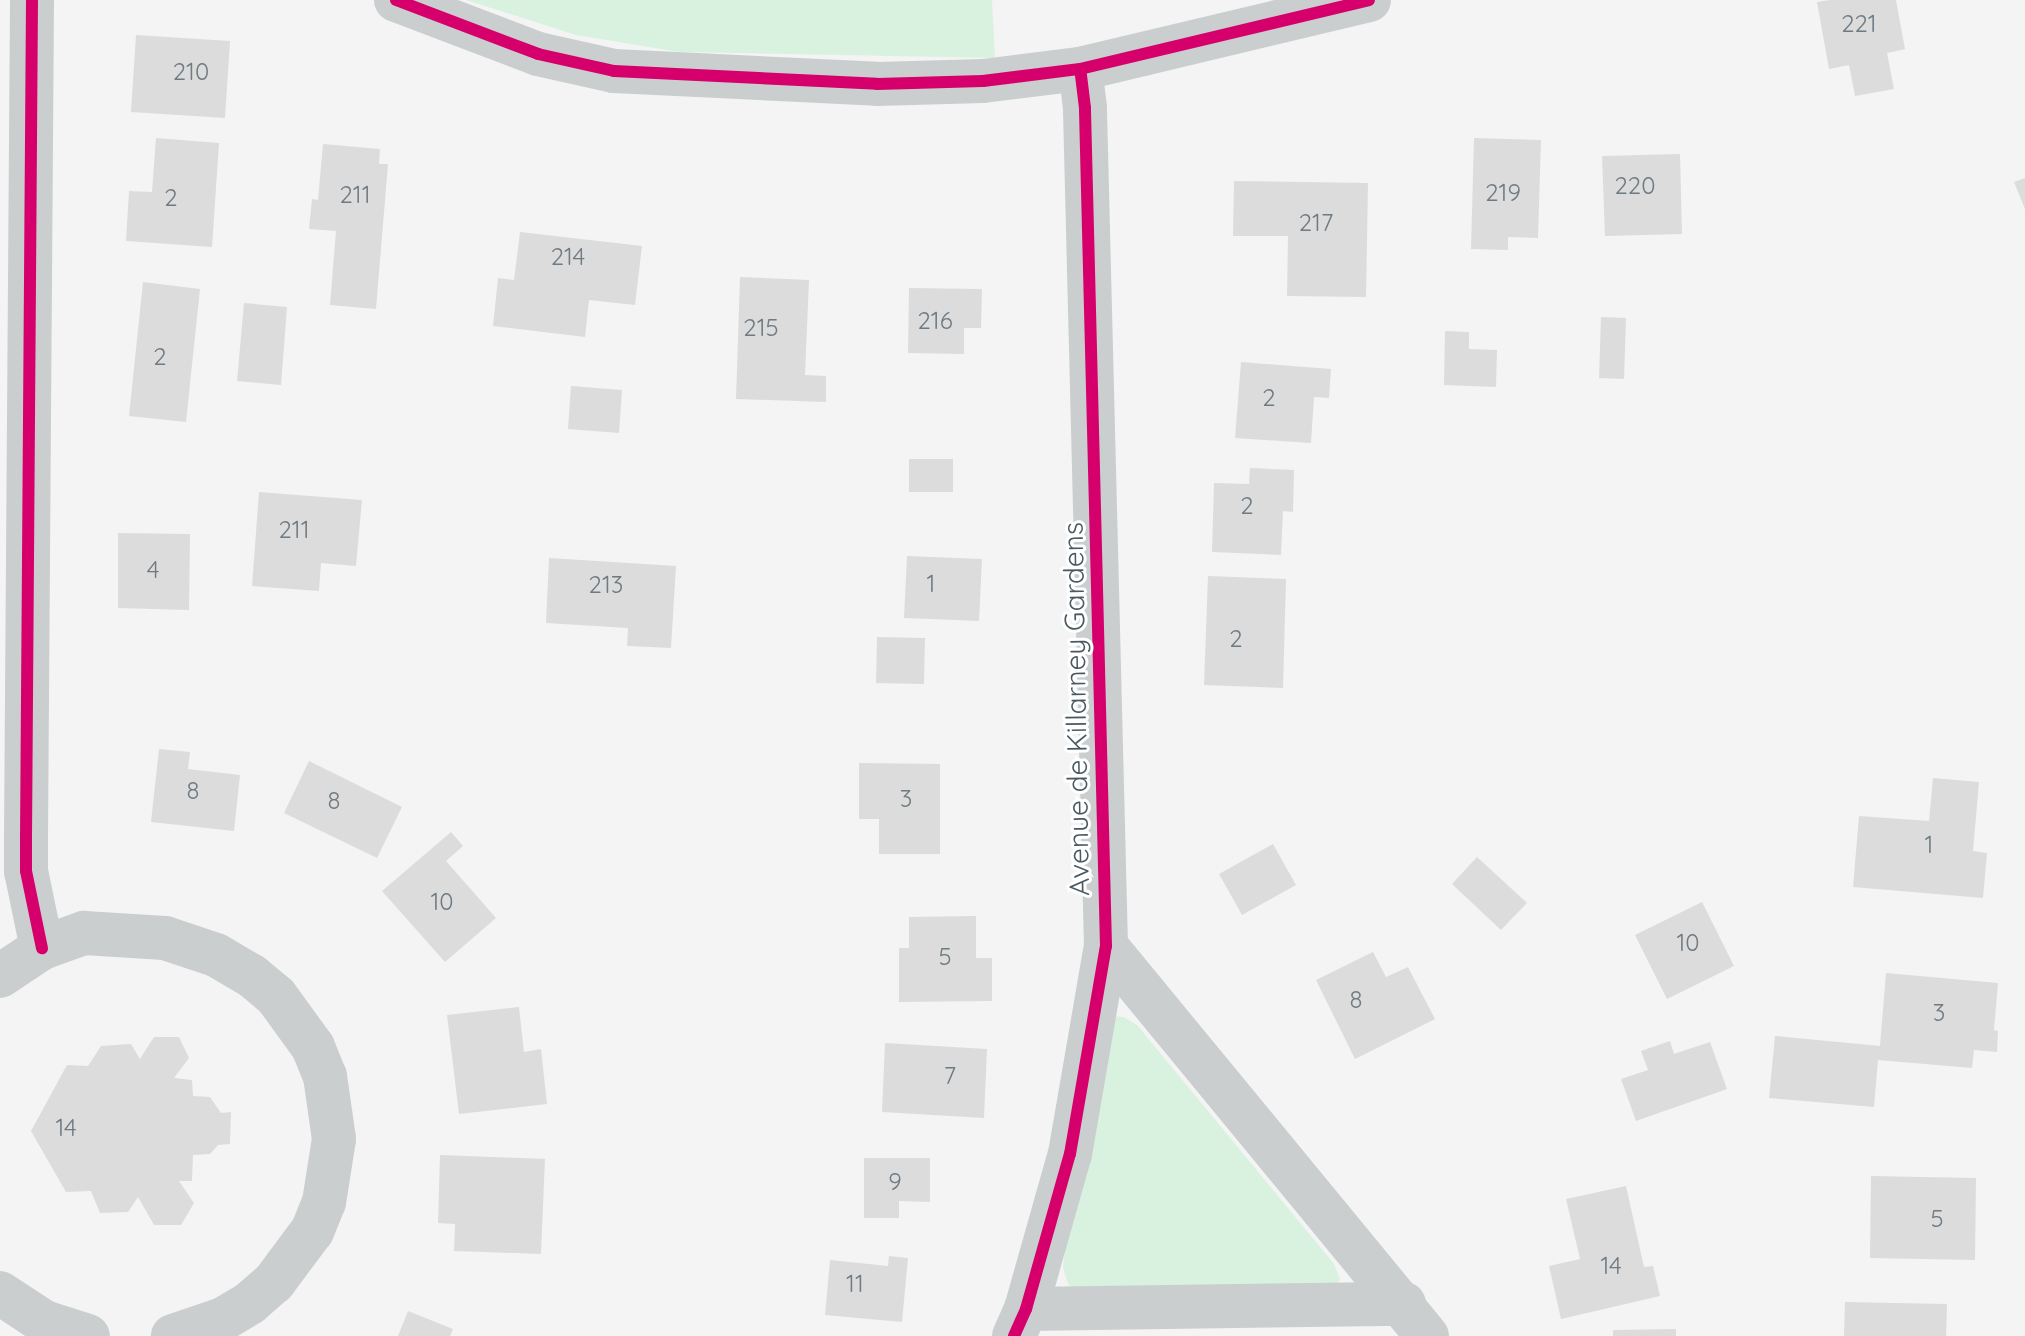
<!DOCTYPE html>
<style>
body{margin:0}
#map{position:relative;width:2025px;height:1336px;overflow:hidden;background:#f4f4f4;font-family:Quicksand,sans-serif}
div>[style]{position:absolute}
.green>*{inset:0;background:#d8f2df}
.building>*{inset:0;background:#dcdcdd}
.minor>*{height:44px;margin:-22px;padding:0 22px;transform-origin:22px;border-radius:22px;background:#cbcecf}
.tertiary>*{height:44px;margin:-22px;padding:0 22px;transform-origin:22px;border-radius:22px;background:#cbcecf}
.cycleway>*{height:12px;margin:-6px;padding:0 6px;transform-origin:6px;border-radius:6px;background:#d6006c}
span{translate:-50% -50%;white-space:nowrap;text-align:center;line-height:1.15;-webkit-text-stroke:6px #fff;paint-order:stroke}
.number-label{font-size:24px;color:#6f7a81}
.number-label span{-webkit-text-stroke-width:0}
.street-label{font-size:28px;color:#4a5961}
</style>
<div id="map">
<div class="green">
<i style="clip-path:polygon(466px 0,992px 0,995px 58px,679px 52px,576px 35px)"></i>
<i style="clip-path:polygon(1112px 1016px,1124px 1017px,1137px 1025px,1334px 1264px,1340px 1279px,1336px 1290px,1080px 1294px,1068px 1284px,1063px 1268px,1065px 1249px)"></i>
</div>
<div class="building">
<i style="clip-path:polygon(1830px 0,1896px 0,1905px 49px,1887px 53px,1894px 89px,1855px 96px,1849px 65px,1829px 69px,1817px 2px)"></i>
<i style="clip-path:polygon(136px 35px,230px 41px,225px 118px,131px 112px)"></i>
<i style="clip-path:polygon(156px 138px,219px 143px,212px 247px,126px 241px,129px 191px,152px 192px)"></i>
<i style="clip-path:polygon(1474px 138px,1541px 140px,1538px 238px,1508px 237px,1508px 250px,1471px 249px)"></i>
<i style="clip-path:polygon(323px 144px,380px 149px,379px 164px,388px 164px,376px 309px,330px 305px,336px 231px,309px 229px,312px 199px,318px 200px)"></i>
<i style="clip-path:polygon(1680px 154px,1682px 234px,1605px 236px,1602px 156px)"></i>
<i style="clip-path:polygon(2025px 178px,2025px 209px,2014px 182px)"></i>
<i style="clip-path:polygon(1234px 181px,1368px 183px,1366px 297px,1287px 296px,1288px 236px,1233px 236px)"></i>
<i style="clip-path:polygon(520px 232px,642px 246px,635px 305px,589px 300px,585px 337px,493px 326px,498px 278px,514px 280px)"></i>
<i style="clip-path:polygon(740px 277px,809px 280px,805px 375px,826px 376px,826px 402px,736px 399px)"></i>
<i style="clip-path:polygon(143px 282px,200px 289px,186px 422px,129px 416px)"></i>
<i style="clip-path:polygon(909px 288px,982px 289px,981px 328px,964px 328px,964px 354px,908px 353px)"></i>
<i style="clip-path:polygon(244px 303px,287px 307px,281px 385px,237px 381px)"></i>
<i style="clip-path:polygon(1601px 317px,1626px 318px,1624px 379px,1599px 378px)"></i>
<i style="clip-path:polygon(1445px 331px,1469px 332px,1469px 349px,1497px 350px,1496px 387px,1444px 385px)"></i>
<i style="clip-path:polygon(1241px 362px,1331px 369px,1329px 398px,1314px 397px,1311px 443px,1235px 438px)"></i>
<i style="clip-path:polygon(571px 386px,622px 390px,619px 433px,568px 429px)"></i>
<i style="clip-path:polygon(909px 459px,953px 459px,953px 492px,909px 492px)"></i>
<i style="clip-path:polygon(1250px 468px,1294px 470px,1293px 512px,1283px 511px,1281px 555px,1212px 552px,1214px 483px,1249px 484px)"></i>
<i style="clip-path:polygon(259px 492px,362px 500px,356px 566px,321px 563px,319px 591px,252px 586px)"></i>
<i style="clip-path:polygon(118px 533px,190px 534px,189px 610px,118px 608px)"></i>
<i style="clip-path:polygon(907px 556px,982px 559px,979px 621px,904px 618px)"></i>
<i style="clip-path:polygon(549px 558px,676px 566px,671px 648px,627px 646px,628px 628px,546px 623px)"></i>
<i style="clip-path:polygon(1208px 576px,1286px 579px,1283px 688px,1204px 685px)"></i>
<i style="clip-path:polygon(877px 637px,925px 638px,924px 684px,876px 683px)"></i>
<i style="clip-path:polygon(159px 749px,190px 752px,188px 769px,240px 775px,234px 831px,151px 822px)"></i>
<i style="clip-path:polygon(309px 761px,402px 807px,377px 858px,284px 813px)"></i>
<i style="clip-path:polygon(859px 763px,940px 764px,940px 854px,879px 854px,879px 819px,859px 819px)"></i>
<i style="clip-path:polygon(1933px 778px,1979px 782px,1973px 851px,1987px 853px,1983px 898px,1853px 887px,1859px 816px,1929px 821px)"></i>
<i style="clip-path:polygon(451px 832px,463px 846px,446px 861px,496px 918px,445px 962px,382px 891px)"></i>
<i style="clip-path:polygon(1273px 844px,1296px 885px,1242px 915px,1219px 874px)"></i>
<i style="clip-path:polygon(1477px 857px,1527px 903px,1501px 930px,1452px 884px)"></i>
<i style="clip-path:polygon(1702px 902px,1734px 966px,1667px 999px,1635px 935px)"></i>
<i style="clip-path:polygon(976px 916px,976px 958px,992px 958px,992px 1001px,899px 1002px,899px 948px,909px 948px,909px 917px)"></i>
<i style="clip-path:polygon(1373px 952px,1386px 977px,1408px 967px,1435px 1019px,1355px 1059px,1316px 980px)"></i>
<i style="clip-path:polygon(1886px 973px,1998px 983px,1994px 1030px,1998px 1031px,1997px 1052px,1974px 1050px,1972px 1068px,1878px 1060px,1874px 1107px,1769px 1098px,1775px 1036px,1880px 1046px)"></i>
<i style="clip-path:polygon(519px 1007px,524px 1052px,541px 1049px,547px 1104px,459px 1114px,447px 1015px)"></i>
<i style="clip-path:polygon(154px 1037px,179px 1037px,189px 1058px,174px 1078px,192px 1080px,193px 1096px,210px 1097px,221px 1113px,231px 1112px,230px 1144px,218px 1145px,210px 1154px,193px 1155px,192px 1181px,179px 1181px,194px 1203px,181px 1225px,154px 1225px,138px 1197px,128px 1212px,100px 1213px,91px 1191px,66px 1192px,31px 1131px,67px 1065px,88px 1066px,101px 1046px,131px 1044px,140px 1059px)"></i>
<i style="clip-path:polygon(1670px 1041px,1674px 1054px,1710px 1042px,1727px 1089px,1636px 1121px,1621px 1079px,1648px 1070px,1641px 1051px)"></i>
<i style="clip-path:polygon(885px 1043px,987px 1049px,984px 1118px,882px 1112px)"></i>
<i style="clip-path:polygon(440px 1155px,545px 1159px,541px 1254px,454px 1251px,455px 1224px,438px 1223px)"></i>
<i style="clip-path:polygon(864px 1158px,930px 1158px,930px 1202px,899px 1201px,899px 1218px,864px 1218px)"></i>
<i style="clip-path:polygon(1871px 1176px,1976px 1178px,1975px 1260px,1870px 1258px)"></i>
<i style="clip-path:polygon(1626px 1186px,1644px 1267px,1653px 1266px,1660px 1296px,1561px 1319px,1549px 1266px,1580px 1259px,1566px 1199px)"></i>
<i style="clip-path:polygon(889px 1256px,908px 1258px,902px 1322px,825px 1315px,830px 1260px,888px 1266px)"></i>
<i style="clip-path:polygon(1845px 1302px,1947px 1304px,1946px 1336px,1844px 1336px)"></i>
<i style="clip-path:polygon(408px 1311px,453px 1329px,450px 1336px,398px 1336px)"></i>
<i style="clip-path:polygon(1676px 1329px,1676px 1336px,1613px 1336px,1613px 1330px)"></i>
</div>
<div class="minor">
<i style="left:32px;top:0;width:835px;rotate:90.41deg"></i>
<i style="left:26px;top:835px;width:36px;rotate:90deg"></i>
<i style="left:26px;top:871px;width:79px;rotate:78.3deg"></i>
<i style="left:1106px;top:946px;width:505px;rotate:50.54deg"></i>
<i style="left:0;top:976px;width:50px;rotate:-33.7deg"></i>
<i style="left:42px;top:948px;width:45px;rotate:-19.7deg"></i>
<i style="left:84px;top:933px;width:81px;rotate:3.5deg"></i>
<i style="left:165px;top:938px;width:54px;rotate:18.4deg"></i>
<i style="left:216px;top:955px;width:42px;rotate:30.3deg"></i>
<i style="left:252px;top:976px;width:31px;rotate:40deg"></i>
<i style="left:276px;top:996px;width:63px;rotate:54deg"></i>
<i style="left:313px;top:1047px;width:31px;rotate:68deg"></i>
<i style="left:325px;top:1076px;width:64px;rotate:81.9deg"></i>
<i style="left:334px;top:1139px;width:64px;rotate:99deg"></i>
<i style="left:324px;top:1202px;width:31px;rotate:112deg"></i>
<i style="left:312px;top:1231px;width:64px;rotate:126.7deg"></i>
<i style="left:274px;top:1282px;width:32px;rotate:139deg"></i>
<i style="left:250px;top:1303px;width:31px;rotate:149deg"></i>
<i style="left:223px;top:1319px;width:53px;rotate:161.2deg"></i>
<i style="left:0;top:1293px;width:53px;rotate:33.4deg"></i>
<i style="left:44px;top:1322px;width:46px;rotate:17.7deg"></i>
<i style="left:1026px;top:1309px;width:378px;rotate:-0.8deg"></i>
<i style="left:1014px;top:1336px;width:30px;rotate:-66deg"></i>
<i style="left:1026px;top:1309px;width:161px;rotate:-74.2deg"></i>
<i style="left:1070px;top:1154px;width:211px;rotate:-80.2deg"></i>
<i style="left:1106px;top:946px;width:838px;rotate:-91.44deg"></i>
<i style="left:1085px;top:108px;width:39px;rotate:-97deg"></i>
</div>
<div class="tertiary">
<i style="left:396px;top:0;width:152px;rotate:20.8deg"></i>
<i style="left:538px;top:54px;width:78px;rotate:12.6deg"></i>
<i style="left:614px;top:71px;width:263px;rotate:2.8deg"></i>
<i style="left:877px;top:84px;width:106px;rotate:-1.6deg"></i>
<i style="left:983px;top:81px;width:98px;rotate:-7.1deg"></i>
<i style="left:1080px;top:69px;width:297px;rotate:-13.4deg"></i>
</div>
<div class="cycleway">
<i style="left:32px;top:0;width:835px;rotate:90.41deg"></i>
<i style="left:26px;top:835px;width:36px;rotate:90deg"></i>
<i style="left:26px;top:871px;width:79px;rotate:78.3deg"></i>
<i style="left:396px;top:0;width:152px;rotate:20.8deg"></i>
<i style="left:538px;top:54px;width:78px;rotate:12.6deg"></i>
<i style="left:614px;top:71px;width:263px;rotate:2.8deg"></i>
<i style="left:877px;top:84px;width:106px;rotate:-1.6deg"></i>
<i style="left:983px;top:81px;width:98px;rotate:-7.1deg"></i>
<i style="left:1080px;top:69px;width:297px;rotate:-13.4deg"></i>
<i style="left:1014px;top:1336px;width:30px;rotate:-66deg"></i>
<i style="left:1026px;top:1309px;width:161px;rotate:-74.2deg"></i>
<i style="left:1070px;top:1154px;width:211px;rotate:-80.2deg"></i>
<i style="left:1106px;top:946px;width:838px;rotate:-91.44deg"></i>
<i style="left:1085px;top:108px;width:39px;rotate:-97deg"></i>
</div>
<div class="number-label">
<span style="left:1859px;top:24px">221</span>
<span style="left:191px;top:72px">210</span>
<span style="left:1635px;top:186px">220</span>
<span style="left:1503px;top:193px">219</span>
<span style="left:355px;top:195px">211</span>
<span style="left:171px;top:198px">2</span>
<span style="left:1316px;top:223px">217</span>
<span style="left:568px;top:257px">214</span>
<span style="left:935px;top:321px">216</span>
<span style="left:761px;top:328px">215</span>
<span style="left:160px;top:357px">2</span>
<span style="left:1269px;top:398px">2</span>
<span style="left:1247px;top:506px">2</span>
<span style="left:294px;top:530px">211</span>
<span style="left:153px;top:570px">4</span>
<span style="left:931px;top:584px">1</span>
<span style="left:606px;top:585px">213</span>
<span style="left:1236px;top:639px">2</span>
<span style="left:193px;top:791px">8</span>
<span style="left:906px;top:799px">3</span>
<span style="left:334px;top:801px">8</span>
<span style="left:1929px;top:845px">1</span>
<span style="left:442px;top:902px">10</span>
<span style="left:1688px;top:943px">10</span>
<span style="left:945px;top:957px">5</span>
<span style="left:1356px;top:1000px">8</span>
<span style="left:1939px;top:1013px">3</span>
<span style="left:950px;top:1076px">7</span>
<span style="left:66px;top:1128px">14</span>
<span style="left:895px;top:1182px">9</span>
<span style="left:1937px;top:1219px">5</span>
<span style="left:1611px;top:1266px">14</span>
<span style="left:855px;top:1284px">11</span>
</div>
<div class="street-label">
<span style="left:1076px;top:709px;rotate:-91deg">Avenue de Killarney Gardens</span>
</div>
</div>
